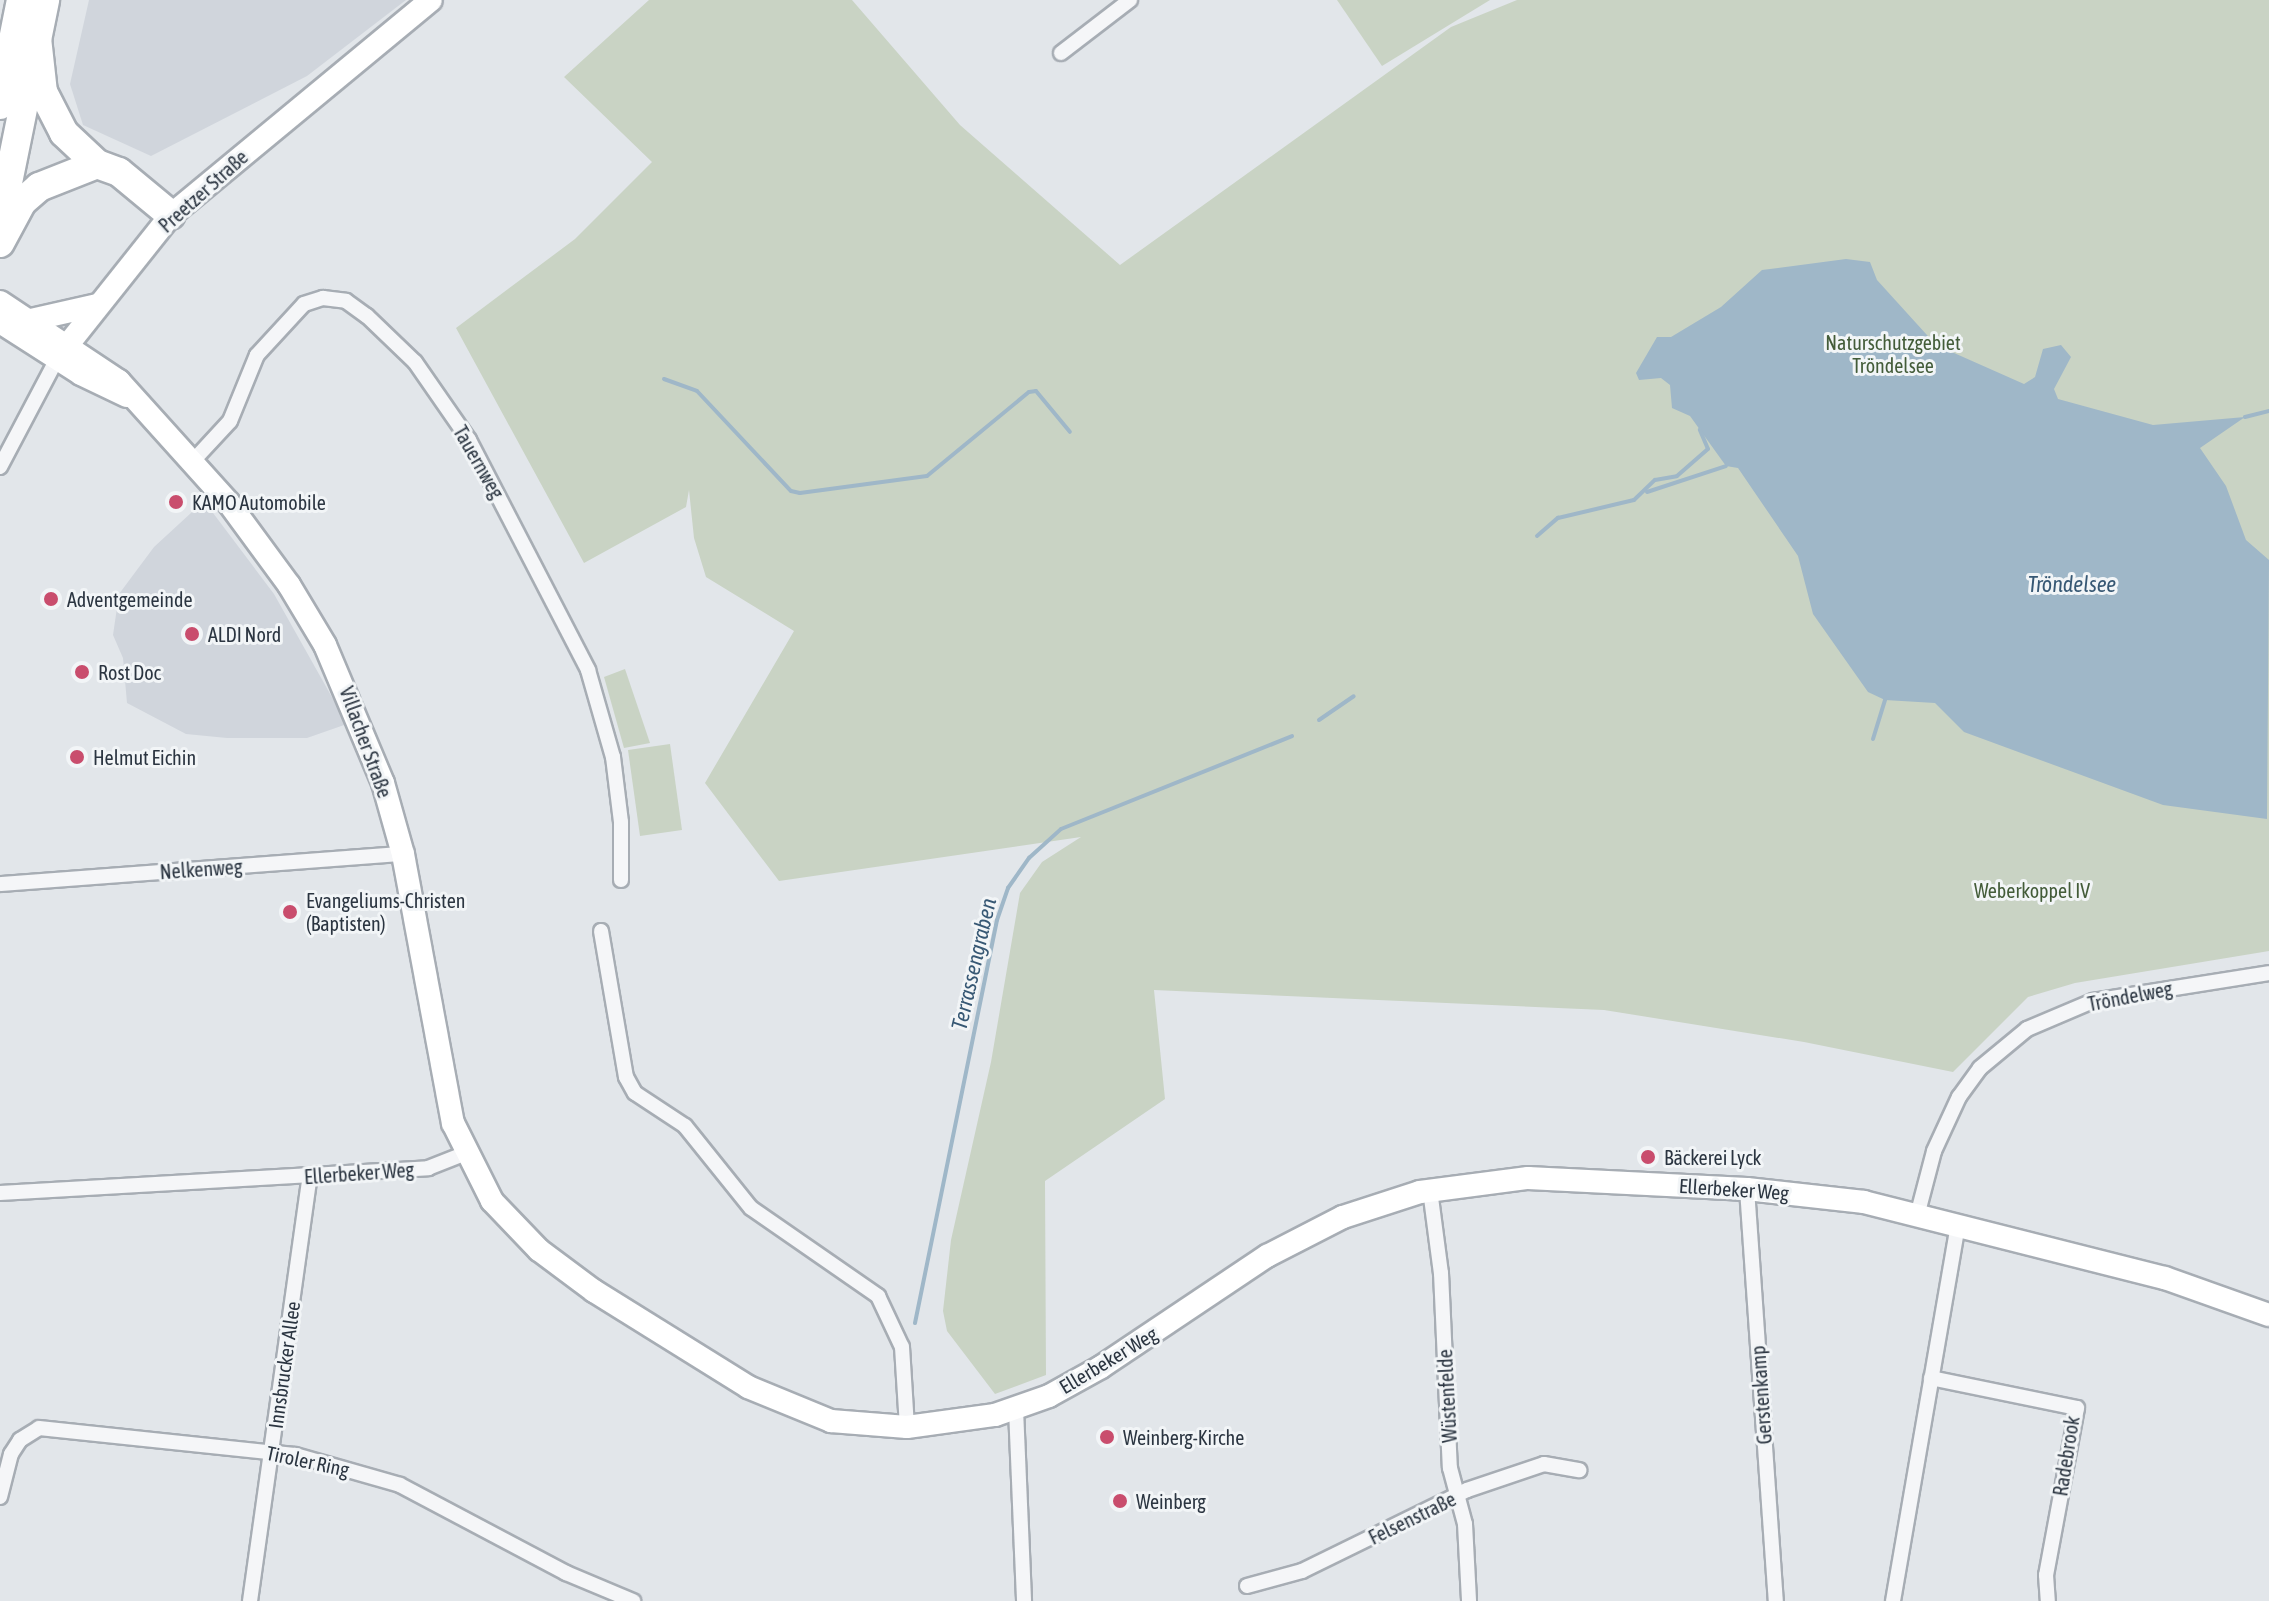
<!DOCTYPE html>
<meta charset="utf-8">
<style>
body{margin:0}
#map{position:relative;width:2269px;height:1601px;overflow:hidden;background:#e2e6ea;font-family:"Asap Condensed",sans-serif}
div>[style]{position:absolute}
.built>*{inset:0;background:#d0d5dc}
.green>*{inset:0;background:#c9d3c4}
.water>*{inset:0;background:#9fb7c8}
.stream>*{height:4px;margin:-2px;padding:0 2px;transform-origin:2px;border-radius:2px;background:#9fb7c8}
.roads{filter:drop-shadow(2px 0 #a7adb4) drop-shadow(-2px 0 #a7adb4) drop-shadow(0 2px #a7adb4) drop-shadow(0 -2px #a7adb4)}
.street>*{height:14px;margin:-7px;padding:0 7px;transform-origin:7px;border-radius:7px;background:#f5f6f8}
.secondary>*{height:22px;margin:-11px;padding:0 11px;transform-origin:11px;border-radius:11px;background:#fff}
.highway>*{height:28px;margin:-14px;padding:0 14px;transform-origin:14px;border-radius:14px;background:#fff}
.dots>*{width:22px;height:22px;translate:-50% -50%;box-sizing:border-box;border:4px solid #f2f5f7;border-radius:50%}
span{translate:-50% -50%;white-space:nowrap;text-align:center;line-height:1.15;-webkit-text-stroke:6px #f2f5f7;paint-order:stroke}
.street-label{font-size:20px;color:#2b3541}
.park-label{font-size:20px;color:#435c39}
.poi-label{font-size:20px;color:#2b3541}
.left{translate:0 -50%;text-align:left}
.water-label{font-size:22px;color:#375874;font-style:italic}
</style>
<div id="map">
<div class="built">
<i style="clip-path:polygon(89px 0,406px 0,307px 76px,151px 156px,83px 125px,70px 84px)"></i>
<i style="clip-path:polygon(204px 501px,274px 594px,347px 724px,307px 738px,227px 738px,186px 734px,127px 703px,123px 658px,113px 635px,119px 594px,154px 547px)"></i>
</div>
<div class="green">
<i style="clip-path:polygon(649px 0,852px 0,960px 125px,1120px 265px,1451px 27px,1517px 0,2269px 0,2269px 951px,2075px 983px,2028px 997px,1953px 1072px,1804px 1042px,1604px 1010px,1154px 990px,1165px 1099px,1045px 1181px,1046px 1375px,995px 1394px,947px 1331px,943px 1311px,951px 1240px,991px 1062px,1020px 893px,1042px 862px,1081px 837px,779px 881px,705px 783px,794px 631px,706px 577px,694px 538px,689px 490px,686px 507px,584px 563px,456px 328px,575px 239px,652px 162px,564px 77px)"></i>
<i style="clip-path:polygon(1337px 0,1490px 0,1382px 66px)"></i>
<i style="clip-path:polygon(625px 669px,650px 743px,624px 748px,604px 677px)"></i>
<i style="clip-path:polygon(670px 744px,682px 830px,640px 836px,628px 750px)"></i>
</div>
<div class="water">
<i style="clip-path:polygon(1846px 259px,1870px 262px,1877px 280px,1936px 345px,2024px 384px,2035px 377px,2043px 349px,2061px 345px,2071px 357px,2054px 389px,2058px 399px,2153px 425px,2245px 417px,2200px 448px,2226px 486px,2246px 540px,2269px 560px,2267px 819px,2163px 805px,1964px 732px,1935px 703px,1885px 700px,1868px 692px,1813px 614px,1798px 556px,1738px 468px,1726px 466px,1690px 416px,1672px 408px,1670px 385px,1661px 378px,1639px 380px,1636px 373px,1657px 337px,1671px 337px,1721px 307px,1762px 270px)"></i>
</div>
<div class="stream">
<i style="left:664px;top:379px;width:35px;rotate:20deg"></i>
<i style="left:697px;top:391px;width:137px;rotate:46.8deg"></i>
<i style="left:791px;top:491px;width:9px;rotate:13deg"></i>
<i style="left:800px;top:493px;width:128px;rotate:-7.6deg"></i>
<i style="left:927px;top:476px;width:132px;rotate:-39.5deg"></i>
<i style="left:1029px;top:392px;width:7px;rotate:-8deg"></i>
<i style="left:1036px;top:391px;width:53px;rotate:50.3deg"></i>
<i style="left:2245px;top:417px;width:25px;rotate:-14deg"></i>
<i style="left:1647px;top:492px;width:83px;rotate:-18.2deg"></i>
<i style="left:1537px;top:536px;width:28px;rotate:-41deg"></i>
<i style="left:1558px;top:518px;width:78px;rotate:-13.3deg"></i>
<i style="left:1634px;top:500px;width:29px;rotate:-44deg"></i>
<i style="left:1655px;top:480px;width:22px;rotate:-10deg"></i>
<i style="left:1677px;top:476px;width:41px;rotate:-41.1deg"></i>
<i style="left:1708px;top:449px;width:21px;rotate:-113deg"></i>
<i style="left:1319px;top:720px;width:42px;rotate:-34.4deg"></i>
<i style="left:1873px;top:739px;width:41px;rotate:-72.9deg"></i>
<i style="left:915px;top:1323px;width:411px;rotate:-78.5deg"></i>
<i style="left:997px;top:920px;width:34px;rotate:-71deg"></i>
<i style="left:1008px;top:888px;width:37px;rotate:-55deg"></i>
<i style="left:1029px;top:858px;width:43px;rotate:-42.2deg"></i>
<i style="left:1061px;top:829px;width:249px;rotate:-21.9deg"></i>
</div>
<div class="roads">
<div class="street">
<i style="left:1061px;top:53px;width:87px;rotate:-37.5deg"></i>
<i style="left:193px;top:461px;width:54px;rotate:-47.2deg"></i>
<i style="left:230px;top:421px;width:71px;rotate:-67.8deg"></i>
<i style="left:257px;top:355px;width:69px;rotate:-47.3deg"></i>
<i style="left:304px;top:304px;width:20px;rotate:-18deg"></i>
<i style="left:323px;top:298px;width:23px;rotate:7deg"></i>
<i style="left:346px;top:301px;width:26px;rotate:36deg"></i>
<i style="left:367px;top:316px;width:66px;rotate:43.8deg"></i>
<i style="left:415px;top:362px;width:95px;rotate:55.3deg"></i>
<i style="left:469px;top:440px;width:259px;rotate:62.6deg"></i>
<i style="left:588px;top:670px;width:91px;rotate:74deg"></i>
<i style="left:613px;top:757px;width:65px;rotate:83deg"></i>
<i style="left:621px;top:822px;width:58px;rotate:90deg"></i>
<i style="left:0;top:467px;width:124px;rotate:-62.2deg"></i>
<i style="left:0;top:884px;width:404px;rotate:-4.3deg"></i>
<i style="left:601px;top:931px;width:148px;rotate:80.3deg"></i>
<i style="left:626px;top:1077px;width:18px;rotate:61deg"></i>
<i style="left:635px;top:1093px;width:60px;rotate:33.4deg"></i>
<i style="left:685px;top:1126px;width:105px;rotate:51.2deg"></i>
<i style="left:751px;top:1208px;width:155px;rotate:34.7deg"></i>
<i style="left:878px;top:1296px;width:56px;rotate:64.8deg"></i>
<i style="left:902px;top:1347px;width:80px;rotate:86.4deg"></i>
<i style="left:1747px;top:1189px;width:413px;rotate:86deg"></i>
<i style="left:1430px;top:1190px;width:84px;rotate:82.5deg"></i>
<i style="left:1441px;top:1273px;width:195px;rotate:87.4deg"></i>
<i style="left:1450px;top:1468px;width:58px;rotate:75deg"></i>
<i style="left:1465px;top:1524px;width:77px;rotate:87deg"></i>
<i style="left:0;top:1193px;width:429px;rotate:-3.3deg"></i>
<i style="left:428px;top:1168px;width:41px;rotate:-21.5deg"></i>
<i style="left:1917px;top:1216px;width:67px;rotate:-75.3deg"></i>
<i style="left:1934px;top:1151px;width:60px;rotate:-65.2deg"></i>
<i style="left:1959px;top:1097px;width:36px;rotate:-54deg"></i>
<i style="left:1980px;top:1068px;width:61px;rotate:-39.7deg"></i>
<i style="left:2027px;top:1029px;width:72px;rotate:-23deg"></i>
<i style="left:2093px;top:1001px;width:178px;rotate:-9deg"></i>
<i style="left:1931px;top:1378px;width:149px;rotate:11.6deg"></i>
<i style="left:2077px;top:1408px;width:170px;rotate:100.5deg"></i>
<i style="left:2046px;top:1575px;width:26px;rotate:86deg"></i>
<i style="left:1016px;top:1409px;width:192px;rotate:87.6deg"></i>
<i style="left:0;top:1497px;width:44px;rotate:-75.7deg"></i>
<i style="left:11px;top:1454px;width:17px;rotate:-57deg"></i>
<i style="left:20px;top:1440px;width:22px;rotate:-32deg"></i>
<i style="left:39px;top:1428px;width:257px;rotate:6deg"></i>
<i style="left:295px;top:1455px;width:109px;rotate:15.9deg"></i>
<i style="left:400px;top:1485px;width:188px;rotate:27.9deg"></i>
<i style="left:566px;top:1573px;width:73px;rotate:22.7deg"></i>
<i style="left:1247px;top:1586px;width:57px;rotate:-15.3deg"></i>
<i style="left:1302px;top:1571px;width:184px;rotate:-26.1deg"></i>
<i style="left:1467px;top:1490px;width:81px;rotate:-18.7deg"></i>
<i style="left:1544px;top:1464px;width:36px;rotate:10deg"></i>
<i style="left:250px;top:1601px;width:429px;rotate:-82deg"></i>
<i style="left:1893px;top:1601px;width:381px;rotate:-80.2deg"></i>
</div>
<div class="secondary">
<i style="left:0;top:302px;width:143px;rotate:33.6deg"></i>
<i style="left:119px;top:381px;width:163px;rotate:48deg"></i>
<i style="left:228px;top:502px;width:103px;rotate:53.7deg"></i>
<i style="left:289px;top:585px;width:70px;rotate:59deg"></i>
<i style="left:325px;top:645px;width:150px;rotate:67.2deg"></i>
<i style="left:383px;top:783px;width:74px;rotate:74.3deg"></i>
<i style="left:403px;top:854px;width:274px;rotate:79.5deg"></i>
<i style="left:453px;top:1123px;width:87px;rotate:63.4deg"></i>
<i style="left:492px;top:1201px;width:68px;rotate:46.2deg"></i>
<i style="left:539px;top:1250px;width:69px;rotate:36.7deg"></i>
<i style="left:594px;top:1291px;width:181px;rotate:31.9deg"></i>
<i style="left:748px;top:1387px;width:90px;rotate:22.3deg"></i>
<i style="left:831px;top:1421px;width:76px;rotate:4.5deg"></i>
<i style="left:907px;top:1427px;width:89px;rotate:-7.8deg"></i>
<i style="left:995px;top:1415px;width:57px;rotate:-19.4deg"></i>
<i style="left:1049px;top:1396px;width:60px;rotate:-29.1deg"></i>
<i style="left:1101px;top:1367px;width:200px;rotate:-33.8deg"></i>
<i style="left:1267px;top:1256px;width:85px;rotate:-27.2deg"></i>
<i style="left:1343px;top:1217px;width:81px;rotate:-18deg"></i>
<i style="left:1420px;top:1192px;width:109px;rotate:-7.4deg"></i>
<i style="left:1528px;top:1178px;width:219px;rotate:2.9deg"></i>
<i style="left:1747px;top:1189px;width:118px;rotate:6.3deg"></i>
<i style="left:1864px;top:1202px;width:310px;rotate:14.2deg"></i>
<i style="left:2165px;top:1278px;width:110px;rotate:19.6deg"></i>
<i style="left:31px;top:320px;width:68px;rotate:-12.8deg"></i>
<i style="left:0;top:322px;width:96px;rotate:32.7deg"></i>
<i style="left:81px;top:374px;width:51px;rotate:25.6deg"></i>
<i style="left:58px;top:357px;width:181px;rotate:-51.5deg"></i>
<i style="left:171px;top:215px;width:337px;rotate:-39.6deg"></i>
</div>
<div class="highway">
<i style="left:37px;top:38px;width:54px;rotate:83.7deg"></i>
<i style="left:43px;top:92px;width:46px;rotate:62.9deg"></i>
<i style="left:64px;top:133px;width:45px;rotate:43.2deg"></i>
<i style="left:97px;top:164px;width:23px;rotate:20deg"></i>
<i style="left:119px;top:172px;width:67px;rotate:39.6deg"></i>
<i style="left:0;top:105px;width:107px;rotate:-78.7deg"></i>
<i style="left:0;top:222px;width:227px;rotate:-78.5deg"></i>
<i style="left:0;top:243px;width:47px;rotate:-61.8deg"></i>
<i style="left:22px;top:202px;width:23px;rotate:-41deg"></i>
<i style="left:39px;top:187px;width:62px;rotate:-21.6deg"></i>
</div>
</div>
<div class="dots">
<i style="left:176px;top:502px;background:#c94d6d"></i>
<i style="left:51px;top:599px;background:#c94d6d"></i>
<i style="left:192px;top:634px;background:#c94d6d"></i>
<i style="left:82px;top:672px;background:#c94d6d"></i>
<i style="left:77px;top:757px;background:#c94d6d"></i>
<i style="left:290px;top:912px;background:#c94d6d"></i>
<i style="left:1648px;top:1157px;background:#c94d6d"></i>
<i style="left:1107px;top:1437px;background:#c94d6d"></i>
<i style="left:1120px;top:1501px;background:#c94d6d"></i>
</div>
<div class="street-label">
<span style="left:203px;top:191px;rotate:-42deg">Preetzer Straße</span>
<span style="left:479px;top:462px;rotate:60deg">Tauernweg</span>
<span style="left:366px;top:742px;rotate:70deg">Villacher Straße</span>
<span style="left:201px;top:869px;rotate:-4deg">Nelkenweg</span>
<span style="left:2130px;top:996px;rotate:-11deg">Tröndelweg</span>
<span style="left:359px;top:1173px;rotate:-4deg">Ellerbeker Weg</span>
<span style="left:1734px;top:1189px;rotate:4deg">Ellerbeker Weg</span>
<span style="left:1108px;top:1360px;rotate:-31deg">Ellerbeker Weg</span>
<span style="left:284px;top:1365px;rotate:-82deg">Innsbrucker Allee</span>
<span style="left:1761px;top:1395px;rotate:-94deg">Gerstenkamp</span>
<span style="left:1447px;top:1396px;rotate:-93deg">Wüstenfelde</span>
<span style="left:2066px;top:1456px;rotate:-81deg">Radebrook</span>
<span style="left:308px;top:1461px;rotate:12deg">Tiroler Ring</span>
<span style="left:1412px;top:1518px;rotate:-26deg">Felsenstraße</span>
</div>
<div class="park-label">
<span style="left:1893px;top:354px">Naturschutzgebiet<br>Tröndelsee</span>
<span style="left:2032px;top:890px">Weberkoppel IV</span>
</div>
<div class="poi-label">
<span class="left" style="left:192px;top:502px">KAMO Automobile</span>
<span class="left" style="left:67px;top:599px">Adventgemeinde</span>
<span class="left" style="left:208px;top:634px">ALDI Nord</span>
<span class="left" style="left:98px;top:672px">Rost Doc</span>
<span class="left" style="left:93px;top:757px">Helmut Eichin</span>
<span class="left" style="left:306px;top:912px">Evangeliums-Christen<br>(Baptisten)</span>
<span class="left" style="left:1664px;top:1157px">Bäckerei Lyck</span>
<span class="left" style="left:1123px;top:1437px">Weinberg-Kirche</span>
<span class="left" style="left:1136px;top:1501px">Weinberg</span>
</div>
<div class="water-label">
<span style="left:2072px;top:585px">Tröndelsee</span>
<span style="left:974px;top:964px;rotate:-77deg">Terrassengraben</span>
</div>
</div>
